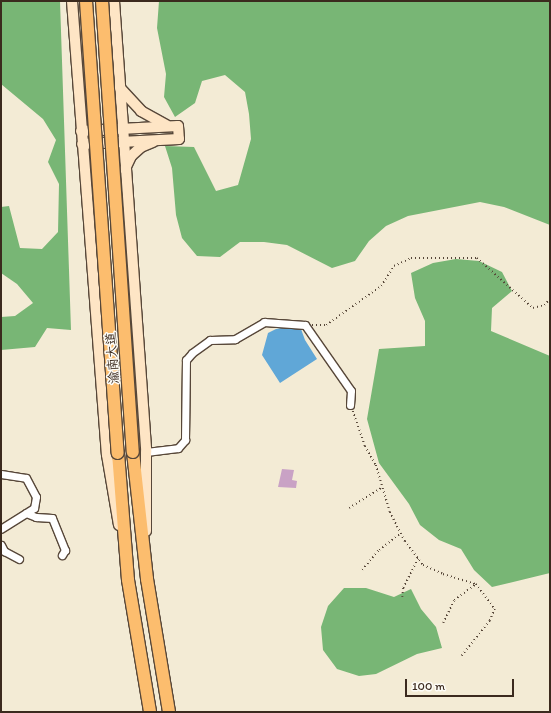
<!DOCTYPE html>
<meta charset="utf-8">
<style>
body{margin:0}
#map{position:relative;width:551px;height:713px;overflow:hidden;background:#f3ebd5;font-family:Itim,"LXGW WenKai TC",sans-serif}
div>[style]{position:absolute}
.forest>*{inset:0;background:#78b675}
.water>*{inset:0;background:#60a7d7}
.building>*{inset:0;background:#c9a2c5}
.path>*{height:1.5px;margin-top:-0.75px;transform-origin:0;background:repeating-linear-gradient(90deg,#574739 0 1px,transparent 0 4px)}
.roads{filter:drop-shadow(1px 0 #574739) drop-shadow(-1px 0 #574739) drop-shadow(0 1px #574739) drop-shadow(0 -1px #574739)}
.minor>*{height:7px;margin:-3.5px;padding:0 3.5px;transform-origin:3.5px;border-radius:3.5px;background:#fff}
.secondary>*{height:10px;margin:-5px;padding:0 5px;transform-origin:5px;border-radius:5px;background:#fee5c5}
.trunk>*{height:12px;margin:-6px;padding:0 6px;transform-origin:6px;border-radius:6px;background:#fcbd6e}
.bridges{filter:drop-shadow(1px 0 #574739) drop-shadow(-1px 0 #574739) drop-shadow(0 1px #574739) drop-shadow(0 -1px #574739)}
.trunk-bridge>*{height:12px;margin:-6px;padding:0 6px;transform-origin:6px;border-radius:6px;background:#fcbd6e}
span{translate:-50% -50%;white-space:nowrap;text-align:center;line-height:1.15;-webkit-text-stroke:3px #fdfcf7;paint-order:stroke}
.street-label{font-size:13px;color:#3b2a1e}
.frame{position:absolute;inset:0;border:2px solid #3b2a1e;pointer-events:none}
.scale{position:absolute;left:405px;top:679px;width:109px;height:18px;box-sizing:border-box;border:2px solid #3b2a1e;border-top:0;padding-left:5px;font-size:12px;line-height:14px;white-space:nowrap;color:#3b2a1e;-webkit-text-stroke:3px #fdfcf7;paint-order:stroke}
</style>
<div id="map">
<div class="forest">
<i style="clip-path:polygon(1px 1px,60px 1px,71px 330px,47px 328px,35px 347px,1px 350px,1px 317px,15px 316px,33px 303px,17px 284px,1px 273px,1px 207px,9px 206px,20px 248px,42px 249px,58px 232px,59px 184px,48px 162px,56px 140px,43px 119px,1px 84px)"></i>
<i style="clip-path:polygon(159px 1px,550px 1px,550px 225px,504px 207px,480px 202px,408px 216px,386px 226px,369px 241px,355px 261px,332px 268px,287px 245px,264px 242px,240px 242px,220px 257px,197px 256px,182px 238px,176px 215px,172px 168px,165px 146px,194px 147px,216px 191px,238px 185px,251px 139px,249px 114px,245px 92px,225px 75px,202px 81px,195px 103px,175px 117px,164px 97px,166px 74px,157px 28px)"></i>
<i style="clip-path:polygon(456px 259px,479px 261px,502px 272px,512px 291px,492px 308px,491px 331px,550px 356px,550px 573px,492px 587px,474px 570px,461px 549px,439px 540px,420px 525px,409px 504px,379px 463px,367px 419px,379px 349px,425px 346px,425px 321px,415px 298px,411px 273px,433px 263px)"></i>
<i style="clip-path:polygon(344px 588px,366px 588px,394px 597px,411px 589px,421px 609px,436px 627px,442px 648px,417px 654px,376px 674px,359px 676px,337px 669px,323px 650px,321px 627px,328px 606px)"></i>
</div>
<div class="water">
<i style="clip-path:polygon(296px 325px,301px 329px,305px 340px,317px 359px,280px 383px,262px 355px,268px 333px,276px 329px)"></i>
</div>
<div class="building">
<i style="clip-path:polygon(282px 469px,294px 470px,292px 480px,297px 481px,296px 488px,278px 487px)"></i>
</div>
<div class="path">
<i style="left:312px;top:325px;width:14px"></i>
<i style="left:326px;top:325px;width:67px;rotate:-35.3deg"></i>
<i style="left:381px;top:286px;width:24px;rotate:-57deg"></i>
<i style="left:394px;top:266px;width:19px;rotate:-25deg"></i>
<i style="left:411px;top:258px;width:66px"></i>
<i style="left:477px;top:258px;width:75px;rotate:41.8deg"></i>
<i style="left:533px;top:308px;width:11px;rotate:-15deg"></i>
<i style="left:544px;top:305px;width:8px;rotate:-45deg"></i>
<i style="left:353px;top:411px;width:37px;rotate:71deg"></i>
<i style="left:365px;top:446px;width:22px;rotate:60deg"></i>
<i style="left:376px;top:465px;width:49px;rotate:73.4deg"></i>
<i style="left:390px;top:512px;width:33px;rotate:63deg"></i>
<i style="left:405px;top:541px;width:30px;rotate:53deg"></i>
<i style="left:423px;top:565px;width:22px;rotate:24deg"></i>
<i style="left:443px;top:574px;width:34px;rotate:17deg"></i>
<i style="left:476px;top:584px;width:31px;rotate:53deg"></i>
<i style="left:495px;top:609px;width:13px;rotate:113deg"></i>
<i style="left:490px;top:621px;width:45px;rotate:128.7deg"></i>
<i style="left:349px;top:508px;width:38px;rotate:-32deg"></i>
<i style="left:362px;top:570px;width:26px;rotate:-50deg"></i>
<i style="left:379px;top:550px;width:28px;rotate:-38deg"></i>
<i style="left:402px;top:597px;width:9px;rotate:-84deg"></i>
<i style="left:403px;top:588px;width:34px;rotate:-63deg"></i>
<i style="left:443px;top:623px;width:25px;rotate:-64deg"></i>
<i style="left:454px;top:600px;width:27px;rotate:-36deg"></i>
</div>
<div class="roads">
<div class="minor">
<i style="left:146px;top:452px;width:32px;rotate:-7deg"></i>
<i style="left:178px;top:448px;width:11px;rotate:-49deg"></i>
<i style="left:185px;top:440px;width:80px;rotate:-89.3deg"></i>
<i style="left:186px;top:360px;width:9px;rotate:-49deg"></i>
<i style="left:192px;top:353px;width:22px;rotate:-36deg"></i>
<i style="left:210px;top:340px;width:25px;rotate:-2deg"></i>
<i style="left:235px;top:339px;width:34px;rotate:-30deg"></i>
<i style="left:264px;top:322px;width:41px;rotate:4.2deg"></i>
<i style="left:305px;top:325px;width:80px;rotate:55.1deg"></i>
<i style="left:351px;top:391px;width:14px;rotate:94deg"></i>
<i style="left:1px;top:474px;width:25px;rotate:9deg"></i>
<i style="left:26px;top:478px;width:21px;rotate:62deg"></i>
<i style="left:36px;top:497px;width:11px;rotate:100deg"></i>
<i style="left:34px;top:508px;width:39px;rotate:148deg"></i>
<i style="left:26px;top:513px;width:11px;rotate:22deg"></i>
<i style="left:36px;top:517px;width:16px;rotate:4deg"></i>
<i style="left:52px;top:518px;width:35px;rotate:68deg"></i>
<i style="left:65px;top:550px;width:6px;rotate:121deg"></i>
<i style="left:1px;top:545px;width:7px;rotate:63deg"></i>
<i style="left:4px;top:551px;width:17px;rotate:28deg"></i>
</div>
<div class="secondary">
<i style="left:72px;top:1px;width:455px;rotate:85.6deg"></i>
<i style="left:107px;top:455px;width:71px;rotate:80.3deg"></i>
<i style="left:114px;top:1px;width:452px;rotate:85.9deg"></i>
<i style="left:146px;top:452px;width:79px;rotate:90deg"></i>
<i style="left:119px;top:87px;width:33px;rotate:47deg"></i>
<i style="left:141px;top:111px;width:29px;rotate:29deg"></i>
<i style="left:81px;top:131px;width:97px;rotate:-3deg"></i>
<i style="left:178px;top:126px;width:13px;rotate:86deg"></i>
<i style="left:179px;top:139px;width:97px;rotate:177deg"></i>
<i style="left:125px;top:169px;width:14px;rotate:-65deg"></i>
<i style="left:131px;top:156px;width:13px;rotate:-42deg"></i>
<i style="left:141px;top:147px;width:13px;rotate:-23deg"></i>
</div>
<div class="trunk">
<i style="left:133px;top:452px;width:128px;rotate:83.7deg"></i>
<i style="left:147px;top:579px;width:135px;rotate:80.6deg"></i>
<i style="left:118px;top:453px;width:127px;rotate:85.5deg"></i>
<i style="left:128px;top:580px;width:134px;rotate:80.5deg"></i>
</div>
</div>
<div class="bridges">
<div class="trunk-bridge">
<i style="left:86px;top:1px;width:453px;rotate:86deg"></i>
<i style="left:102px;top:1px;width:452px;rotate:86.1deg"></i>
</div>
</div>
<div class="street-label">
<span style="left:113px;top:358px;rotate:-94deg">渝南大道</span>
</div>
<div class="frame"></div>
<div class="scale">100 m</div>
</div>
